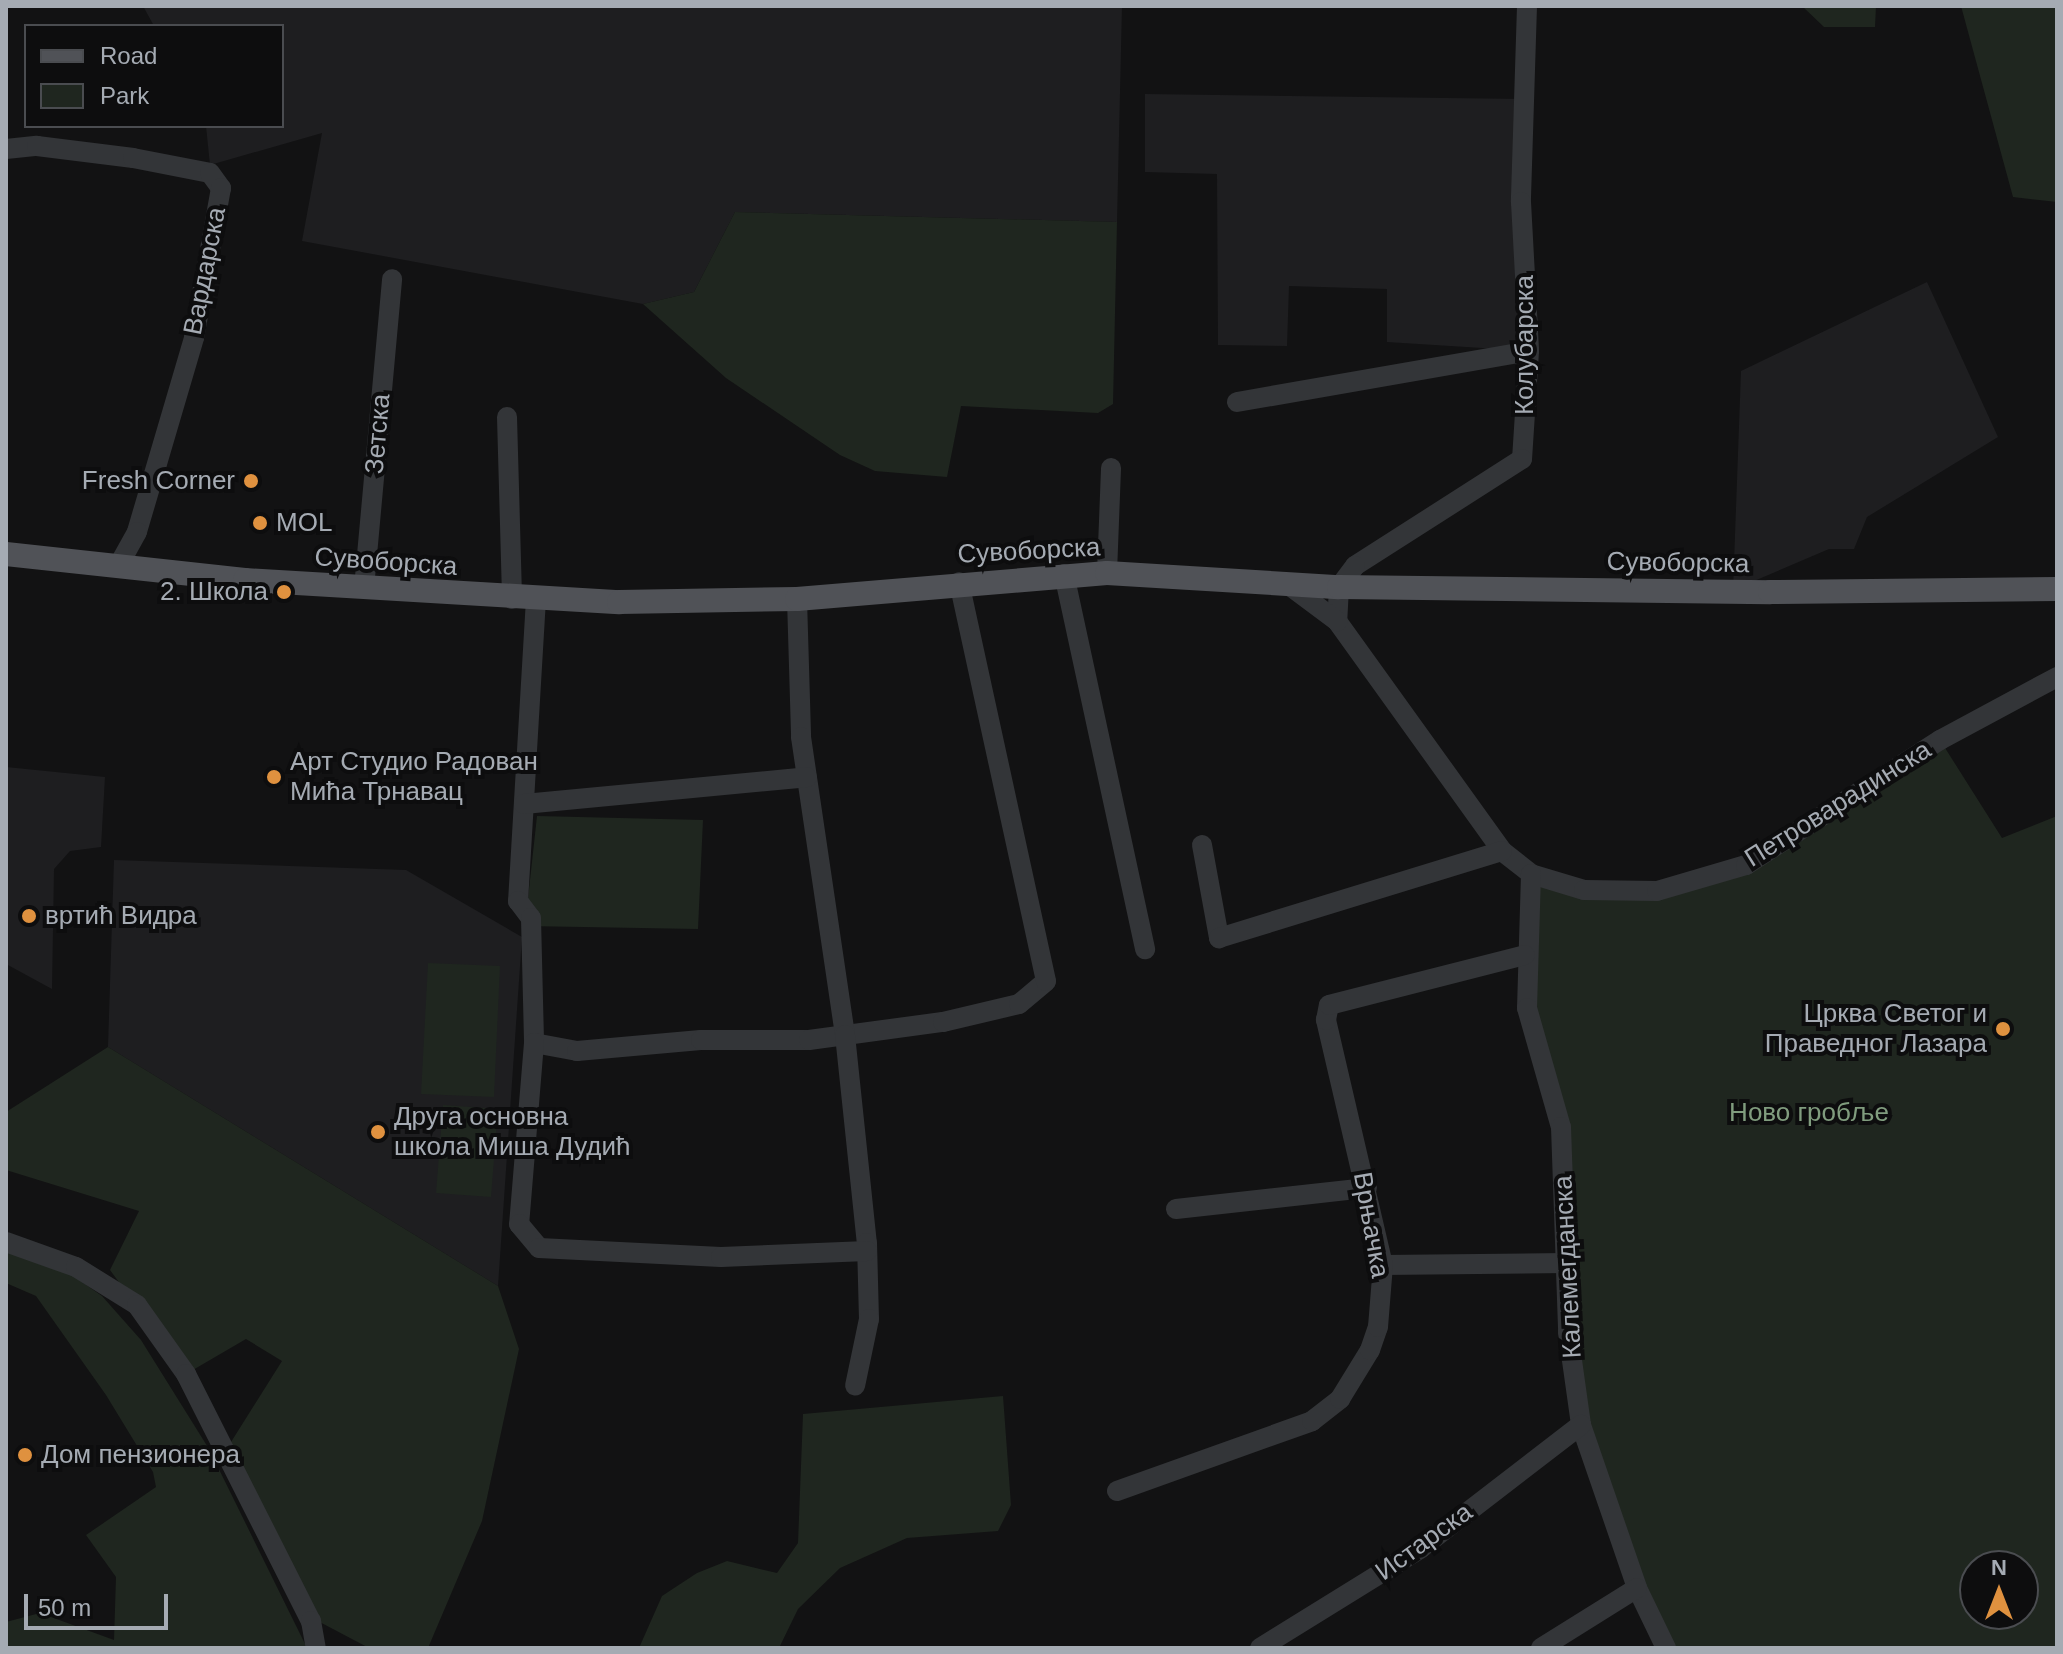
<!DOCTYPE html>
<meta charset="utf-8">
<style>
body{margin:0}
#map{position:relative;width:2063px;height:1654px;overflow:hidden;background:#121213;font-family:Arial,sans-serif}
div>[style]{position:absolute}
.built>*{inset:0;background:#1e1e20}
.green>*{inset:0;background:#1f261f}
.minor>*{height:20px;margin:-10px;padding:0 10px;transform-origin:10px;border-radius:10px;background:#333538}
.major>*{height:24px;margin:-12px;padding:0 12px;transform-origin:12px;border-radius:12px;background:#505257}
.dots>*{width:22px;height:22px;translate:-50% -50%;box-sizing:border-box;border:4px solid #0d0d0e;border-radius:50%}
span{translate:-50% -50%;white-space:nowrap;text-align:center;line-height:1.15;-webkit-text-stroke:8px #0d0d0e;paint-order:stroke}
.street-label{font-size:26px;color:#a5abb3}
.poi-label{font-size:26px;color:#a5abb3}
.right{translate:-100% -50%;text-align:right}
.left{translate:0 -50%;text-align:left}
.park-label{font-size:26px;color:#809c7e}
.frame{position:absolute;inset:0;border:8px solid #a5abb3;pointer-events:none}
.legend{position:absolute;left:24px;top:24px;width:260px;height:104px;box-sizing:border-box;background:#0d0d0e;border:2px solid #4a4c50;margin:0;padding:10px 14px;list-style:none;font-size:24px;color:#a5abb3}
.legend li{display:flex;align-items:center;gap:16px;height:40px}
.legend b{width:40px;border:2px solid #4a4c50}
.north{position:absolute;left:1959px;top:1550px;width:80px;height:80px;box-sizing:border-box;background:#0d0d0e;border:2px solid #4a4c50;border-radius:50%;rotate:0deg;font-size:22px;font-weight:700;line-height:32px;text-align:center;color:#a5abb3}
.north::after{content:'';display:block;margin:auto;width:28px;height:36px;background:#df913f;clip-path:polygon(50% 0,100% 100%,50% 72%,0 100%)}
.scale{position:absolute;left:24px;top:1594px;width:144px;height:36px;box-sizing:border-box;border:4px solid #a5abb3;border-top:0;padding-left:10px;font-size:24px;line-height:28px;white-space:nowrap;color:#a5abb3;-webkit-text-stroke:6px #0d0d0e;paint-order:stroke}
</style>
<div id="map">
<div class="built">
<i style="clip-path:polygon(143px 6px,1122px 6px,1117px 222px,735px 212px,694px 292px,643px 304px,302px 241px,322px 133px,210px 165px,206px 126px,282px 126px,282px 26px,154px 26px)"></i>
<i style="clip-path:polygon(1145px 94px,1524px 99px,1529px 351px,1387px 342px,1387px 289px,1289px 286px,1287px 346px,1218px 345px,1217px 174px,1145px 172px)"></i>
<i style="clip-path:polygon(1927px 282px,1998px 437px,1867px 517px,1854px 549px,1829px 549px,1733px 590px,1741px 371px)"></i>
<i style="clip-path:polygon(6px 767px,105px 777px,101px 847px,70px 851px,54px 869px,52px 989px,6px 964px)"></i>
<i style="clip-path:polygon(114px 860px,406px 870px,522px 937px,498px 1286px,108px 1047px)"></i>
</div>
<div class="green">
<i style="clip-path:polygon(1802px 6px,1876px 6px,1875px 27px,1824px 27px)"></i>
<i style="clip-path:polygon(1961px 6px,2057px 6px,2057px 202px,2013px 197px)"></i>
<i style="clip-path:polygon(735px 212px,1117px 222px,1113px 404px,1098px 413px,961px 406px,947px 477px,875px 471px,840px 455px,726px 378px,643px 304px,694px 292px)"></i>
<i style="clip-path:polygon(evenodd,1940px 740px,2002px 838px,2057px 816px,2057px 1648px,1666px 1648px,1581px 1425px,1561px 1127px,1530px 1025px,1531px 874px,1657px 891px,1746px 866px,1940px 740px,1975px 1566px,2023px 1566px,2023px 1614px,1975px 1614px,1975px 1566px)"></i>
<i style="clip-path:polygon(537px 816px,703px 820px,698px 929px,525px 926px)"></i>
<i style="clip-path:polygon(428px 963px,500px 966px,494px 1097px,421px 1094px)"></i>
<i style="clip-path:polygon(108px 1047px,498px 1286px,519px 1349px,482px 1521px,428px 1648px,369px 1648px,314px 1619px,226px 1450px,282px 1361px,246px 1339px,186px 1374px,110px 1270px,139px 1211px,6px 1170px,6px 1112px)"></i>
<i style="clip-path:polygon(443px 1105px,498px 1109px,491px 1197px,436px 1193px)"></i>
<i style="clip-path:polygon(6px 1252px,62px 1268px,102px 1296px,141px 1340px,209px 1449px,307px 1648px,6px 1648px,6px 1622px,40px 1613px,114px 1640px,116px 1577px,86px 1535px,156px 1487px,153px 1472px,106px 1395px,36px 1296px,6px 1283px)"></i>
<i style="clip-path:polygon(1003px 1396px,1011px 1505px,998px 1531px,907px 1538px,840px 1568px,798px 1609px,779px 1648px,639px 1648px,662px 1596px,697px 1573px,727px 1561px,777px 1573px,798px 1543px,803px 1414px)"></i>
</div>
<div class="minor">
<i style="left:1527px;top:6px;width:196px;rotate:91.8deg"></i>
<i style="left:1521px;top:202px;width:149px;rotate:86.9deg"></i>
<i style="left:1529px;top:351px;width:108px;rotate:93.7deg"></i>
<i style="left:1522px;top:459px;width:198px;rotate:147.4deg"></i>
<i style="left:1355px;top:566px;width:26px;rotate:127deg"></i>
<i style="left:1339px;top:587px;width:34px;rotate:93deg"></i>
<i style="left:1337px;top:621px;width:283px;rotate:54.3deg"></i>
<i style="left:1502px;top:851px;width:37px;rotate:38deg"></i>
<i style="left:1531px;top:874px;width:55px;rotate:16.8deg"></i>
<i style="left:1584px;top:890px;width:73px;rotate:0.8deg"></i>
<i style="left:1657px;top:891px;width:93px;rotate:-16.3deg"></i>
<i style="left:1746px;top:865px;width:231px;rotate:-32.8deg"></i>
<i style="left:1940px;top:740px;width:133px;rotate:-28.3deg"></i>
<i style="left:6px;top:149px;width:31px;rotate:-6deg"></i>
<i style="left:37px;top:146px;width:97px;rotate:7.1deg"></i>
<i style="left:133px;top:158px;width:78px;rotate:11deg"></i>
<i style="left:210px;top:173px;width:19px;rotate:54deg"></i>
<i style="left:221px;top:188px;width:152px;rotate:100.2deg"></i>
<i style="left:194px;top:338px;width:202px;rotate:106.4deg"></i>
<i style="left:137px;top:532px;width:39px;rotate:119deg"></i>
<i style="left:1237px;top:402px;width:296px;rotate:-9.9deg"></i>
<i style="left:507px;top:417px;width:182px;rotate:88.4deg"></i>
<i style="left:1107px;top:573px;width:105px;rotate:-87.8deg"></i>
<i style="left:1064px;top:574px;width:384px;rotate:77.8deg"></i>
<i style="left:1286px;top:583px;width:64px;rotate:36.7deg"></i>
<i style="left:364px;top:588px;width:310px;rotate:-84.8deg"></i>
<i style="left:536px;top:599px;width:303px;rotate:93.4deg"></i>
<i style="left:518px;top:901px;width:21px;rotate:53deg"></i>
<i style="left:531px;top:918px;width:125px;rotate:88.6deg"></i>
<i style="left:534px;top:1043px;width:44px;rotate:10.5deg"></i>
<i style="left:577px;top:1051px;width:124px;rotate:-5.1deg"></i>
<i style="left:701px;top:1040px;width:108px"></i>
<i style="left:809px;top:1040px;width:135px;rotate:-7.7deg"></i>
<i style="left:943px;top:1022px;width:78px;rotate:-13.3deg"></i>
<i style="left:1019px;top:1004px;width:35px;rotate:-40deg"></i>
<i style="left:1046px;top:981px;width:408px;rotate:-102.3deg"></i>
<i style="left:797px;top:599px;width:138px;rotate:88.3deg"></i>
<i style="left:801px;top:737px;width:301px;rotate:81.6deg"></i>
<i style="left:845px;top:1035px;width:209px;rotate:84deg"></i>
<i style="left:867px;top:1243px;width:76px;rotate:88.5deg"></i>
<i style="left:869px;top:1319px;width:68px;rotate:101.8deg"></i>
<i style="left:524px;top:804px;width:284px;rotate:-5.4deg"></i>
<i style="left:1202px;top:845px;width:95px;rotate:79.6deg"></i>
<i style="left:1219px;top:938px;width:296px;rotate:-17.1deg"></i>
<i style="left:1531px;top:874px;width:134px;rotate:91.7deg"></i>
<i style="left:1527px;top:1008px;width:124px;rotate:74.1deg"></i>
<i style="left:1561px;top:1127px;width:205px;rotate:88deg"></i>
<i style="left:1568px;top:1332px;width:94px;rotate:82deg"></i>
<i style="left:1581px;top:1425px;width:172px;rotate:71deg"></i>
<i style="left:1637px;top:1588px;width:67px;rotate:64.2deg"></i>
<i style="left:534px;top:1043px;width:182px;rotate:94.7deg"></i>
<i style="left:519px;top:1224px;width:31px;rotate:50deg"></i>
<i style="left:539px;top:1248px;width:182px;rotate:2.8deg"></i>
<i style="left:721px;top:1257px;width:146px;rotate:-2.4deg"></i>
<i style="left:1176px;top:1209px;width:192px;rotate:-6.3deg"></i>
<i style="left:6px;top:1242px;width:74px;rotate:19.7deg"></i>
<i style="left:76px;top:1267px;width:72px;rotate:31.9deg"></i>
<i style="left:137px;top:1305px;width:85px;rotate:54.6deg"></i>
<i style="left:186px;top:1374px;width:277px;rotate:63.2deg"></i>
<i style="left:311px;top:1621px;width:27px;rotate:80deg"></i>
<i style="left:1383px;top:1265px;width:184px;rotate:-0.6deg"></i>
<i style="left:1117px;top:1491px;width:207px;rotate:-19.7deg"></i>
<i style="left:1312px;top:1421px;width:36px;rotate:-38deg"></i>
<i style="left:1340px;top:1399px;width:57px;rotate:-58.5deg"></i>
<i style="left:1370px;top:1350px;width:24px;rotate:-71deg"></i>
<i style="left:1378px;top:1327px;width:62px;rotate:-85.4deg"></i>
<i style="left:1383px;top:1265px;width:252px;rotate:-103.1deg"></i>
<i style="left:1326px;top:1020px;width:15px;rotate:-79deg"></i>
<i style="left:1329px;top:1005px;width:202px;rotate:-14.3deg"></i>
<i style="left:1260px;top:1648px;width:190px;rotate:-31.8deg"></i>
<i style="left:1421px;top:1548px;width:202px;rotate:-37.6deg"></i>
<i style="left:1541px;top:1648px;width:113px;rotate:-32deg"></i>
</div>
<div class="major">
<i style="left:6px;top:554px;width:240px;rotate:6.2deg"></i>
<i style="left:245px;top:580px;width:375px;rotate:3.4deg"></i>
<i style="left:619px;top:602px;width:178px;rotate:-1deg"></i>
<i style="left:797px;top:599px;width:311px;rotate:-4.8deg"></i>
<i style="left:1107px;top:573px;width:232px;rotate:3.5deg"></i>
<i style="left:1339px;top:587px;width:431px;rotate:0.7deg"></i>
<i style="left:1770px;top:592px;width:287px;rotate:-0.6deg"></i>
</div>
<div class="dots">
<i style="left:251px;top:481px;background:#df913f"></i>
<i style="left:260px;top:523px;background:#df913f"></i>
<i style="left:284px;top:592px;background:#df913f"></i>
<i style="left:274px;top:777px;background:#df913f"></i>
<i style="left:29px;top:916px;background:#df913f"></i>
<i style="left:2003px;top:1029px;background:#df913f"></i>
<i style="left:378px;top:1132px;background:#df913f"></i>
<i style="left:25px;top:1455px;background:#df913f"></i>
</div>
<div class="street-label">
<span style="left:205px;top:271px;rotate:-79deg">Вардарска</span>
<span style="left:1525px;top:345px;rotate:-90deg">Колубарска</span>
<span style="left:378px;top:434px;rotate:-85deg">Зетска</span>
<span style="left:1029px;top:551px;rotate:-3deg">Сувоборска</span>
<span style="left:386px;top:562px;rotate:4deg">Сувоборска</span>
<span style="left:1678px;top:563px;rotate:1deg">Сувоборска</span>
<span style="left:1838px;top:804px;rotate:-32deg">Петроварадинска</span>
<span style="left:1371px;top:1225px;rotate:80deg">Врњачка</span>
<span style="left:1568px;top:1267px;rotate:-93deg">Калемегданска</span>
<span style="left:1424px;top:1542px;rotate:-36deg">Истарска</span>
</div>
<div class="poi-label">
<span class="right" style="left:235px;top:481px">Fresh Corner</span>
<span class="left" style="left:276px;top:523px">MOL</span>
<span class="right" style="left:268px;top:592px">2. Школа</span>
<span class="left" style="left:290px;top:777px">Арт Студио Радован<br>Мића Трнавац</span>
<span class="left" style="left:45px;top:916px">вртић Видра</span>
<span class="right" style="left:1987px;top:1029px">Црква Светог и<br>Праведног Лазара</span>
<span class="left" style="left:394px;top:1132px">Друга основна<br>школа Миша Дудић</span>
<span class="left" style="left:41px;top:1455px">Дом пензионера</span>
</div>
<div class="park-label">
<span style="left:1809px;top:1113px">Ново гробље</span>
</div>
<div class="frame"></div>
<ul class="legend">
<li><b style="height:10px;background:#505257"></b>Road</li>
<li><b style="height:22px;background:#1f261f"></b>Park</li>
</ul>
<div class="north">N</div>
<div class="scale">50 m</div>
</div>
